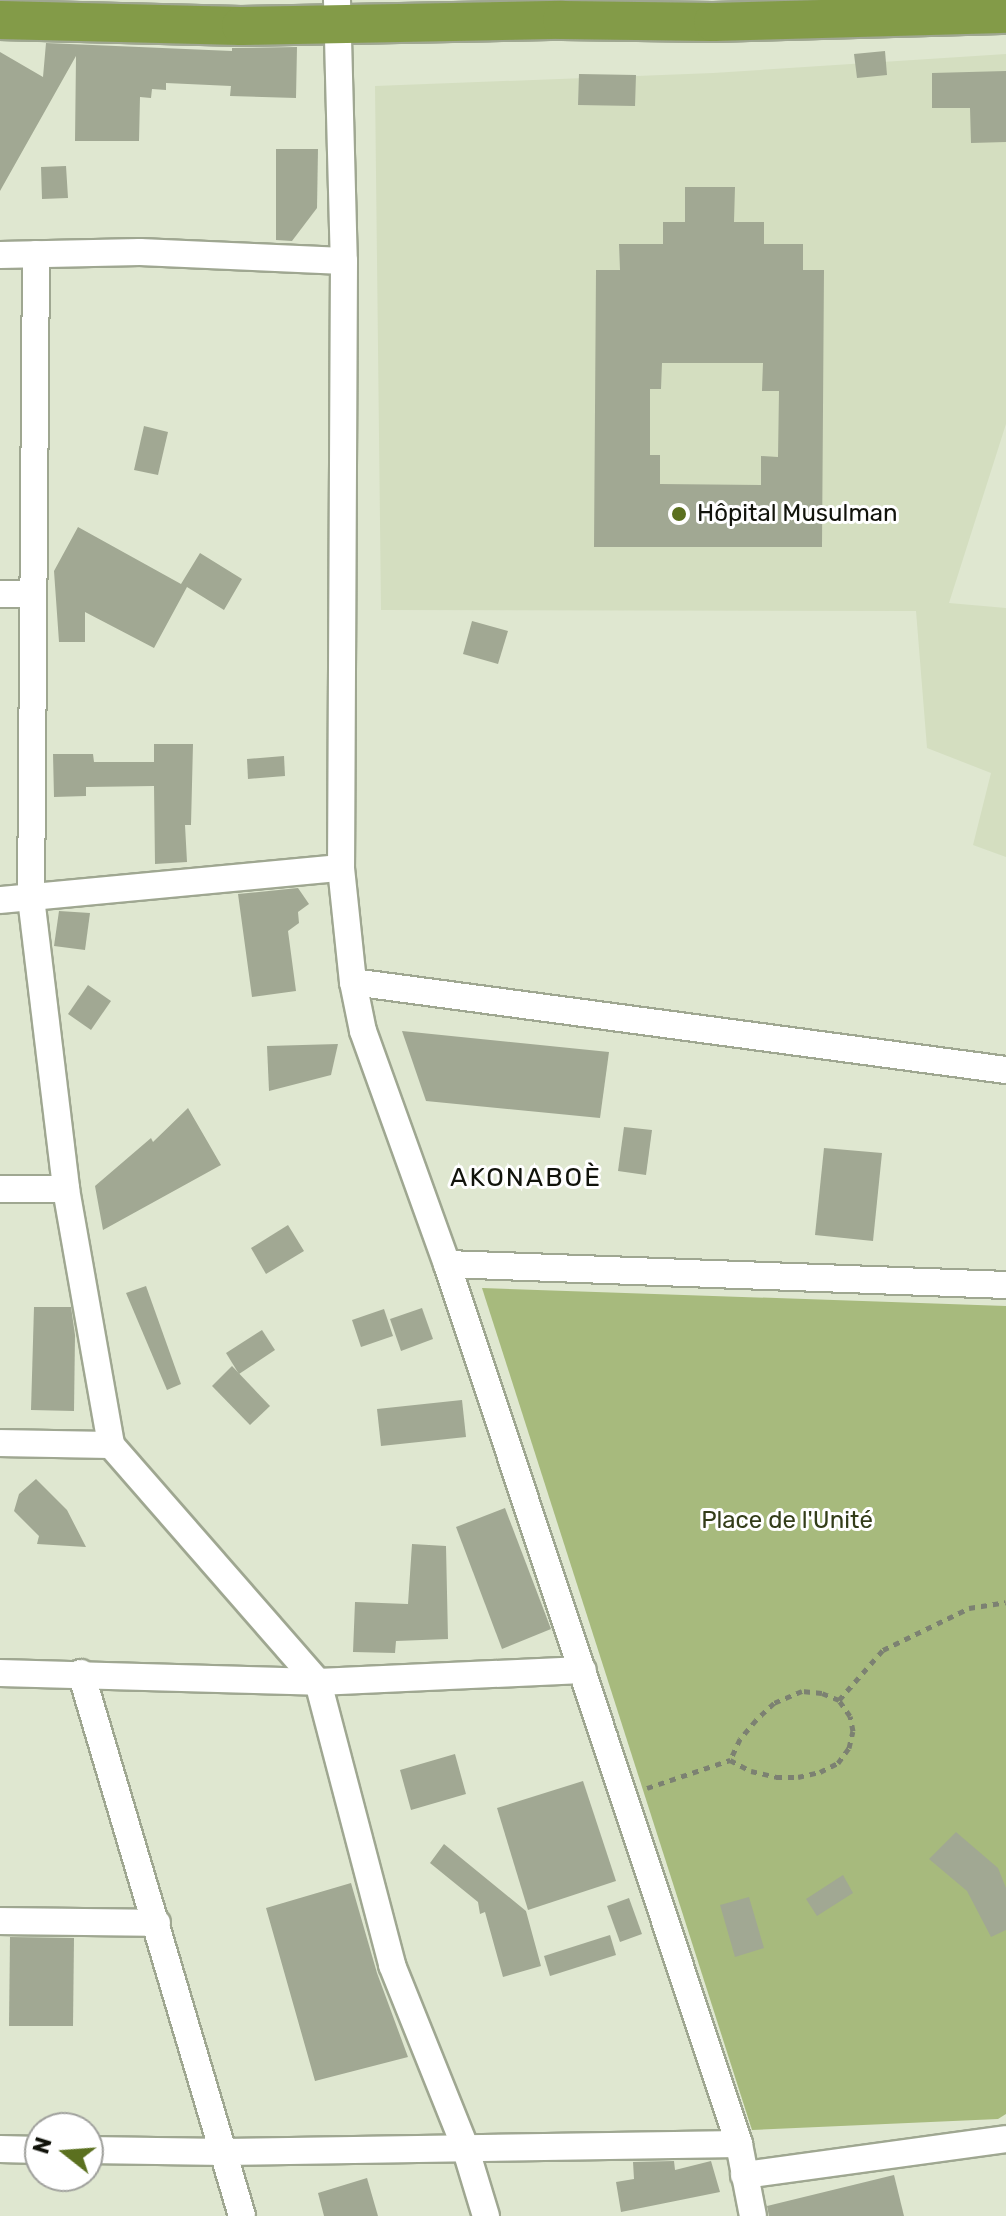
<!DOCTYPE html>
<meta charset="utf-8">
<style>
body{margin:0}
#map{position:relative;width:1006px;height:2216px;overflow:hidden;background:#dfe7d0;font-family:Rubik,sans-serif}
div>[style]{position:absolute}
.built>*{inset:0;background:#d4dec0}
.green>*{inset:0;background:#a7ba7d}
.building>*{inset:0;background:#a1a893}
.path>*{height:5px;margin-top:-2.5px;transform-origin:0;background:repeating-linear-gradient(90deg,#7c8172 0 6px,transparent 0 12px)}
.roads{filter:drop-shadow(2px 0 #9fa791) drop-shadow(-2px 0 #9fa791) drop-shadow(0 2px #9fa791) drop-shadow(0 -2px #9fa791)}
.minor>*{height:26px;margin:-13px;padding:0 13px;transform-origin:13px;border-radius:13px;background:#fff}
.highway>*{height:38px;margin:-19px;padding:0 19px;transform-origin:19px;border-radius:19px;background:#839b48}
.dots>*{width:22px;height:22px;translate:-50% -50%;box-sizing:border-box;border:4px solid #fff;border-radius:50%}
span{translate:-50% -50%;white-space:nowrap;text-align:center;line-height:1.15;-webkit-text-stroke:6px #fff;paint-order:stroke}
.poi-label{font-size:24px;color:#11130b}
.left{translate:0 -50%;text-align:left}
.park-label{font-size:24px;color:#333d19}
.neighbourhood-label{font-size:26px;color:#11130b;letter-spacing:2px}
.north{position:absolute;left:24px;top:2112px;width:80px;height:80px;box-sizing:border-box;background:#fff;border:2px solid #a0a19d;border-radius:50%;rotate:287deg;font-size:22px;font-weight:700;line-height:32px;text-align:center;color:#11130b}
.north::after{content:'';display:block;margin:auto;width:28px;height:36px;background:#5b701f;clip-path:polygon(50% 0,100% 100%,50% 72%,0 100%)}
</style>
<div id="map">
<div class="built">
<i style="clip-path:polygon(1006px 54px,1006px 424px,949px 603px,1006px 608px,1006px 857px,973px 845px,991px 773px,927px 748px,916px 611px,381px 610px,375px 86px,713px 73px)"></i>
</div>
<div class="green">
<i style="clip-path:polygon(482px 1288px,1006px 1306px,1006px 2114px,998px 2119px,752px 2130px)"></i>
</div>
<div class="building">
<i style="clip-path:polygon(46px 43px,232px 51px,232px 48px,297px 47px,296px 98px,230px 96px,231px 86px,166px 83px,166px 90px,152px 89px,151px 98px,140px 97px,139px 141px,75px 141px,76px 56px,0 191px,0 52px,43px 77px)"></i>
<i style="clip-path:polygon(885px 51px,887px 75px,857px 78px,854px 54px)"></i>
<i style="clip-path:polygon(1006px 71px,1006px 142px,971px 143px,970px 108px,932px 108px,932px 73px)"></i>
<i style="clip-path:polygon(579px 74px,636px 75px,635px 106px,578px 105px)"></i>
<i style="clip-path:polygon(276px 149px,318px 149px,317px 208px,292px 241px,276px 240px)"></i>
<i style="clip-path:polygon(66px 166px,68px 198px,42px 199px,41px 167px)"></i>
<i style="clip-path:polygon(evenodd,685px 187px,735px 187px,734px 222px,764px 222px,764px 244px,803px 244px,803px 270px,824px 270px,822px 547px,594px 547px,596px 270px,620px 270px,619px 244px,663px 244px,663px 222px,685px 222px,685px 187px,662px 363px,763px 363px,762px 391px,779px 391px,778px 457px,761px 456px,761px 485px,660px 484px,660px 455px,650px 455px,650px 389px,661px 389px,662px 363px)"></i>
<i style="clip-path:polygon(144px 426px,168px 432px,158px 475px,134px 470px)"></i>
<i style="clip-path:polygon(78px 527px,181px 584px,200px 553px,242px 579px,224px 610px,187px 587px,154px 648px,85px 612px,85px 642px,59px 642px,54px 571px)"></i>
<i style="clip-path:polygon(472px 621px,508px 631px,498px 664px,463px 654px)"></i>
<i style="clip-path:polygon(154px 744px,193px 744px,191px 825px,185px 825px,187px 862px,155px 864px,154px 786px,86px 787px,86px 796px,54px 797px,53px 754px,93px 754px,94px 762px,154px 762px)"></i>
<i style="clip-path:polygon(284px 756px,285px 776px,248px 779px,247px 759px)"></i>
<i style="clip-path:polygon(298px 888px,309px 904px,298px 912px,299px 923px,288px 931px,296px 991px,252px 997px,238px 894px)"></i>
<i style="clip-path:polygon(59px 911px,90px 913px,85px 950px,54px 946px)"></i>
<i style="clip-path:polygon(88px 985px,111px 1001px,91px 1030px,68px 1014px)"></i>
<i style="clip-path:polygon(402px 1031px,609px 1052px,600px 1118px,426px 1101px)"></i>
<i style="clip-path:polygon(338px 1044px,331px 1075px,269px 1091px,267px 1046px)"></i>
<i style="clip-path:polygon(188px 1108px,221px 1165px,103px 1230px,95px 1186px,151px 1138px,153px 1142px)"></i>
<i style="clip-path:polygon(624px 1127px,652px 1130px,646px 1175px,618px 1171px)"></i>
<i style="clip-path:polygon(824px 1148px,882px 1153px,873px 1241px,815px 1235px)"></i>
<i style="clip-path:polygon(288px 1225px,304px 1251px,266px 1274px,251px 1248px)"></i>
<i style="clip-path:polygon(146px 1286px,181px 1384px,167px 1390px,126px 1293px)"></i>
<i style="clip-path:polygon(34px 1307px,71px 1307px,75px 1335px,74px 1411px,31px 1410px)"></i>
<i style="clip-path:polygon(422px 1308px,433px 1339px,401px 1351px,390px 1319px)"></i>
<i style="clip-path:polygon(384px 1309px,393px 1336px,361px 1347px,352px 1320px)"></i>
<i style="clip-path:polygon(262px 1330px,275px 1350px,239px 1374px,226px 1353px)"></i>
<i style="clip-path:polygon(232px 1366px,270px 1406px,250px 1425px,212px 1386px)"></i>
<i style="clip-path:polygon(462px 1400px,466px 1437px,381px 1446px,377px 1409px)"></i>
<i style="clip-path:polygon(36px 1479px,67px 1510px,86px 1547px,37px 1544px,39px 1536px,14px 1511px,19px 1494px)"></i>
<i style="clip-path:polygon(505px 1508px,551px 1629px,502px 1649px,456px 1527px)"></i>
<i style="clip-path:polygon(412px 1544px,446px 1546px,448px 1639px,396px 1641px,395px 1653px,353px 1652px,355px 1602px,408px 1604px)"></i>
<i style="clip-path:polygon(455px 1754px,466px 1794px,411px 1810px,400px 1770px)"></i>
<i style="clip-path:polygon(583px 1781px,616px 1881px,528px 1910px,497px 1808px)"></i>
<i style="clip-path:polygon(956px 1832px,998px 1868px,1006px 1888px,1006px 1930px,991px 1937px,967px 1891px,929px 1859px)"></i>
<i style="clip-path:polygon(444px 1844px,526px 1911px,541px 1966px,503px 1977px,485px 1912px,480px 1914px,478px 1902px,430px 1863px)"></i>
<i style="clip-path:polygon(843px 1875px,853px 1893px,817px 1916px,806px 1899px)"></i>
<i style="clip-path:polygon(351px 1883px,377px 1973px,408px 2057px,315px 2081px,266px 1908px)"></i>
<i style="clip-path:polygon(749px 1897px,764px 1948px,735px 1957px,720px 1905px)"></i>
<i style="clip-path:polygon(629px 1898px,642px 1934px,620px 1942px,607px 1906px)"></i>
<i style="clip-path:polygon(610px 1935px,616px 1955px,550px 1976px,544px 1956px)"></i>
<i style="clip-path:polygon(10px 1937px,74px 1938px,73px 2026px,9px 2026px)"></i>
<i style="clip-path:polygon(674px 2161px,675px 2170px,711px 2161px,720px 2192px,621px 2212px,616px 2182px,634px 2179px,633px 2162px)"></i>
<i style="clip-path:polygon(894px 2175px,904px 2216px,769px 2216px,767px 2206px)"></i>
<i style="clip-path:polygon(367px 2178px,378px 2216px,324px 2216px,318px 2193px)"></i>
</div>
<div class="path">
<i style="left:839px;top:1700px;width:67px;rotate:-48.7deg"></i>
<i style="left:883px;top:1650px;width:96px;rotate:-26deg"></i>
<i style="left:969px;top:1608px;width:37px;rotate:-9deg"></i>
<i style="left:647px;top:1788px;width:88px;rotate:-18.6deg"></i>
<i style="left:730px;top:1760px;width:24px;rotate:28deg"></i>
<i style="left:751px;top:1771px;width:26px;rotate:13deg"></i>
<i style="left:776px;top:1777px;width:22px"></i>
<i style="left:798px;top:1777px;width:23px;rotate:-13deg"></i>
<i style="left:820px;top:1772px;width:20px;rotate:-27deg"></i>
<i style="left:838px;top:1763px;width:19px;rotate:-54deg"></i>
<i style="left:849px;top:1748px;width:17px;rotate:-77deg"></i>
<i style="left:853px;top:1731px;width:15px;rotate:-101deg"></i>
<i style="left:850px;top:1716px;width:19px;rotate:-125deg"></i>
<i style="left:839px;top:1700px;width:18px;rotate:-158deg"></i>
<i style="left:822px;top:1693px;width:20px;rotate:-174deg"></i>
<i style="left:802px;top:1691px;width:30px;rotate:157deg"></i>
<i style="left:774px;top:1703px;width:25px;rotate:137deg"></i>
<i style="left:756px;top:1720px;width:25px;rotate:130deg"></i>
<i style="left:740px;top:1739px;width:23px;rotate:115deg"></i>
</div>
<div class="roads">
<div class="minor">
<i style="left:337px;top:0;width:261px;rotate:88.5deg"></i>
<i style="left:344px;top:261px;width:607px;rotate:90.28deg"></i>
<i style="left:341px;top:868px;width:115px;rotate:84deg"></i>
<i style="left:353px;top:982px;width:50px;rotate:78.5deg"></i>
<i style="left:363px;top:1031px;width:248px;rotate:70.2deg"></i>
<i style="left:447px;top:1264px;width:927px;rotate:71.64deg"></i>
<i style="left:739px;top:2144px;width:73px;rotate:79deg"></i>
<i style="left:36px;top:254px;width:644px;rotate:90.44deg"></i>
<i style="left:31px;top:898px;width:293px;rotate:83.1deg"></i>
<i style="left:66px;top:1189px;width:260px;rotate:80deg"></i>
<i style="left:111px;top:1445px;width:315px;rotate:48.9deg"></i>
<i style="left:318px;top:1682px;width:293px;rotate:75.3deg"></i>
<i style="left:392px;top:1965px;width:196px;rotate:68.1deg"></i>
<i style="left:465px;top:2147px;width:72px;rotate:73.1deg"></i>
<i style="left:0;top:255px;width:140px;rotate:-1.2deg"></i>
<i style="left:140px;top:252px;width:204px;rotate:2.5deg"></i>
<i style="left:0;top:594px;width:33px"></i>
<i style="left:0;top:900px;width:342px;rotate:-5.4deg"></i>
<i style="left:353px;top:982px;width:659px;rotate:7.68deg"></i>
<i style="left:0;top:1189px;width:66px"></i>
<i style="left:447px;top:1264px;width:559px;rotate:2.15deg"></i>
<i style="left:0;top:1443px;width:111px;rotate:1deg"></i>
<i style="left:0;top:1673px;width:318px;rotate:1.6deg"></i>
<i style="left:318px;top:1682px;width:265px;rotate:-2.6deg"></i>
<i style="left:81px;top:1673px;width:566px;rotate:73.48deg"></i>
<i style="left:0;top:1921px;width:157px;rotate:0.7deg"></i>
<i style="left:0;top:2149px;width:40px;rotate:1.4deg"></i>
<i style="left:88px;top:2150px;width:137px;rotate:0.8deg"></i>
<i style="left:225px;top:2152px;width:514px;rotate:-0.89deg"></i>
<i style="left:744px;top:2175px;width:264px;rotate:-7.8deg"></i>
</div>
<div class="highway">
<i style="left:0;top:20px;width:241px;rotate:1.4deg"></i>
<i style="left:241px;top:26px;width:321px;rotate:-1.1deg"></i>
<i style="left:562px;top:20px;width:151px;rotate:0.8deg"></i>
<i style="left:713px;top:22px;width:293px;rotate:-1.6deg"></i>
</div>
</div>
<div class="dots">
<i style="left:679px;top:514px;background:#5b701f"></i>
</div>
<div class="poi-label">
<span class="left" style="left:697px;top:514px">Hôpital Musulman</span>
</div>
<div class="park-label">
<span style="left:787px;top:1521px">Place de l'Unité</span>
</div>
<div class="neighbourhood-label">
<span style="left:526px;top:1178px">AKONABOÈ</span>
</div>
<div class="north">N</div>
</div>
